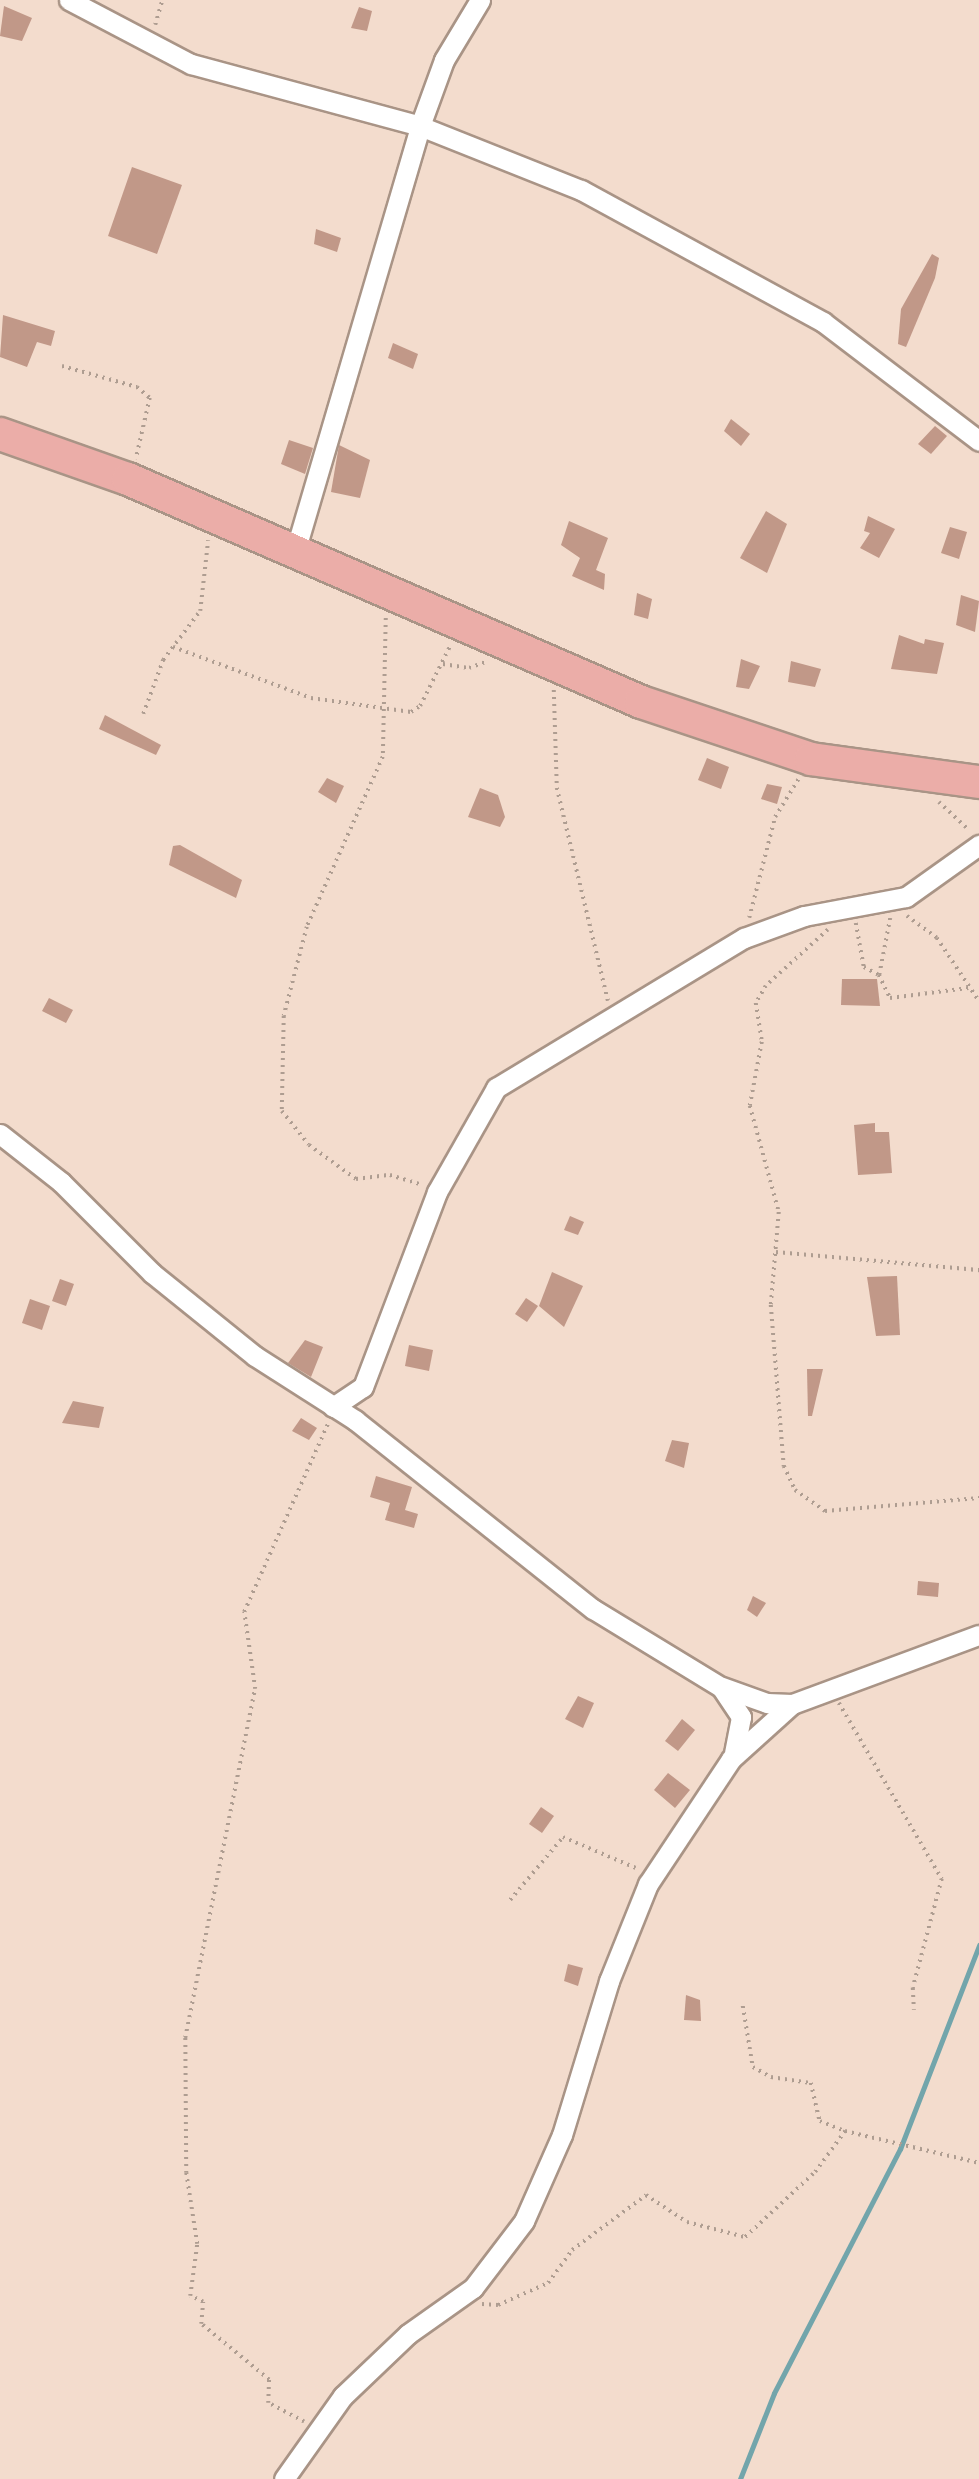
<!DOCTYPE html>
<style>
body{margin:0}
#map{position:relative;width:979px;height:2479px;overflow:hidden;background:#f3dccd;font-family:"Archivo Narrow",sans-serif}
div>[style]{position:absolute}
.stream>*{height:5px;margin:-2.5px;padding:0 2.5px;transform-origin:2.5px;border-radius:2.5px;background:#72a5ab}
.building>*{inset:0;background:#c19888}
.path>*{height:3.5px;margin-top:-1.75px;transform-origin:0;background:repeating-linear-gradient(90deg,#ae9d91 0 2px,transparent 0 7px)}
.roads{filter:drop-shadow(2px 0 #a99486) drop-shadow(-2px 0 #a99486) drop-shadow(0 2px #a99486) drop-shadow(0 -2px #a99486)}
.minor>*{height:19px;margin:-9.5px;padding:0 9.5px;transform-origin:9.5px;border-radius:9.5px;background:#fff}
.primary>*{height:32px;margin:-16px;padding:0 16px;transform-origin:16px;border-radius:16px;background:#ebada8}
span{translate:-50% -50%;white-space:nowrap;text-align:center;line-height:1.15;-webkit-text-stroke:7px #f3dccd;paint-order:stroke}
</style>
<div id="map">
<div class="stream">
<i style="left:740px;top:2479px;width:92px;rotate:-68.4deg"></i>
<i style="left:774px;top:2393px;width:275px;rotate:-62.7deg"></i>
<i style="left:900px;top:2149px;width:219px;rotate:-68.8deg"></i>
</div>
<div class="building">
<i style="clip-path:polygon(4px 6px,32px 18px,22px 41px,0 36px)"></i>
<i style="clip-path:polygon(359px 7px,372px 11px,367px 31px,351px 28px)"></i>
<i style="clip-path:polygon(132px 167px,182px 185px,157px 254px,108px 236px)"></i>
<i style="clip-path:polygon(316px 229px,341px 238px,337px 252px,314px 244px)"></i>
<i style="clip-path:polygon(932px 254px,939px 258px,935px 278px,906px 347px,898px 344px,901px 309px)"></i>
<i style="clip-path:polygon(3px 315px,55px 331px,51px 346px,37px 342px,27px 367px,0 357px)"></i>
<i style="clip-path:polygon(393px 343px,418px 354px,413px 369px,388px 358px)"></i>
<i style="clip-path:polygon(731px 419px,750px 434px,741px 446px,724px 431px)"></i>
<i style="clip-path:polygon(935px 426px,947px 436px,931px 454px,918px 444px)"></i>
<i style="clip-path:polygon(289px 440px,313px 448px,305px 474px,281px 464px)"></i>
<i style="clip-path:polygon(339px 445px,370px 460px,360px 498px,331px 492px)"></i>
<i style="clip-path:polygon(766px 511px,787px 524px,767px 573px,740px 558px)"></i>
<i style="clip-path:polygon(868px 516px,895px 529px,879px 558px,860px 548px,870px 533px,864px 531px)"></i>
<i style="clip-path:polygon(569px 521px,608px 538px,596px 570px,605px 574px,604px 590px,572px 576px,580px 558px,561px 545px)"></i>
<i style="clip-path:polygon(950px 527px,967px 532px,959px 559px,941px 553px)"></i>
<i style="clip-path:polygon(637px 593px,652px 599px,648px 619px,634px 615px)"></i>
<i style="clip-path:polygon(961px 595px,979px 601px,975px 632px,956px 625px)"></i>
<i style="clip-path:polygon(899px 635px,924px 644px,925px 639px,944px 643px,937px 674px,891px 669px)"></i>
<i style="clip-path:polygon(741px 659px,760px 666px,749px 689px,736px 687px)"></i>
<i style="clip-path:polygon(791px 661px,821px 669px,815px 687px,788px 682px)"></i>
<i style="clip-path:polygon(105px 715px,161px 745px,156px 755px,99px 729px)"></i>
<i style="clip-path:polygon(707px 758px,729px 767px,721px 789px,698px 780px)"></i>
<i style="clip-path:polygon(327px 778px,344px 786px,336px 803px,318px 792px)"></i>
<i style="clip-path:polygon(767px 784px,782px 787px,777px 804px,761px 799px)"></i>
<i style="clip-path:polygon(480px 788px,498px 795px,505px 817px,500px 827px,468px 817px)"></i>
<i style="clip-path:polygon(180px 845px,242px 880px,236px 898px,169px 865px,173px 846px)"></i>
<i style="clip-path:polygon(842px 979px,877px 979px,880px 1006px,841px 1005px)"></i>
<i style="clip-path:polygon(49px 998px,73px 1010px,66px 1023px,42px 1011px)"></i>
<i style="clip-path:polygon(875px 1123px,875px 1132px,889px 1132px,892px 1173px,858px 1175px,854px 1125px)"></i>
<i style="clip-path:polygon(570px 1216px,584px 1222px,578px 1235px,564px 1230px)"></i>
<i style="clip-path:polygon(552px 1272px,583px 1286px,564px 1327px,539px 1306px)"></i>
<i style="clip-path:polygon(897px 1276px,900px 1335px,876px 1336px,867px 1277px)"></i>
<i style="clip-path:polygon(60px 1279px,74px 1284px,66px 1306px,52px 1301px)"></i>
<i style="clip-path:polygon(526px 1298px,538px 1306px,527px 1322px,515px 1314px)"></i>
<i style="clip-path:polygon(30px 1299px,50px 1306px,42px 1330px,22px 1323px)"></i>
<i style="clip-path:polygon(305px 1340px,323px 1347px,311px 1377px,288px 1363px)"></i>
<i style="clip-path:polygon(409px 1345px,433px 1350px,429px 1371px,405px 1366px)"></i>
<i style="clip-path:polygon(807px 1369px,823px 1369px,812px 1416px,808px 1416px)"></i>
<i style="clip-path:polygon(73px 1401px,104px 1407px,99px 1428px,62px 1423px)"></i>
<i style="clip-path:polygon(301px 1418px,317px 1428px,309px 1440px,292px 1431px)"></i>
<i style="clip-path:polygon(672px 1440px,689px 1443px,684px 1468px,665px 1461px)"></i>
<i style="clip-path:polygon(376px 1476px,412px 1487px,405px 1510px,418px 1514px,414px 1528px,385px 1520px,390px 1503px,370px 1497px)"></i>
<i style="clip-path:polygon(918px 1581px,939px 1583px,938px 1597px,917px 1595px)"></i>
<i style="clip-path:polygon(753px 1596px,766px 1603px,757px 1617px,747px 1610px)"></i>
<i style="clip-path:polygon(578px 1696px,594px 1703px,583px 1728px,565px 1719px)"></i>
<i style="clip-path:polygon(682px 1719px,695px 1730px,678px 1751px,665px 1741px)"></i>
<i style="clip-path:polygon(668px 1773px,690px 1790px,675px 1808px,654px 1790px)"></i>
<i style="clip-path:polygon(541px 1807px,554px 1816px,542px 1833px,529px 1824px)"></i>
<i style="clip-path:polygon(568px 1964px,583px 1968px,578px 1986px,564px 1981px)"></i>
<i style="clip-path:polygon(686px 1995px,700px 2000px,701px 2021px,684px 2020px)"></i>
</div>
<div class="path">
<i style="left:155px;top:25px;width:26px;rotate:-74deg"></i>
<i style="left:62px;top:366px;width:78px;rotate:15.6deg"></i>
<i style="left:137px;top:387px;width:17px;rotate:40deg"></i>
<i style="left:150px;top:398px;width:63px;rotate:102.9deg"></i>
<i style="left:386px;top:618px;width:139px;rotate:91.2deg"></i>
<i style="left:383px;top:757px;width:186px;rotate:114.1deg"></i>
<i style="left:307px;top:927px;width:92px;rotate:104.5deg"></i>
<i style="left:284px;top:1016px;width:95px;rotate:91.2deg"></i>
<i style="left:282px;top:1111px;width:43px;rotate:51.5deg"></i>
<i style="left:309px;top:1145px;width:58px;rotate:35.9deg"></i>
<i style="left:356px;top:1179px;width:34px;rotate:-7deg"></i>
<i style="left:390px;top:1175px;width:34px;rotate:17deg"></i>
<i style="left:173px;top:647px;width:147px;rotate:20.3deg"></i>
<i style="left:311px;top:698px;width:101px;rotate:8deg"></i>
<i style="left:411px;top:712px;width:11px;rotate:-34deg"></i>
<i style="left:420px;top:706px;width:69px;rotate:-63.4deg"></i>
<i style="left:443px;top:664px;width:26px;rotate:9deg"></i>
<i style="left:469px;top:668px;width:20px;rotate:-20deg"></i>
<i style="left:554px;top:690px;width:98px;rotate:88.2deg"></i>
<i style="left:557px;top:788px;width:219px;rotate:76.5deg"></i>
<i style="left:143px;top:714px;width:58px;rotate:-69.7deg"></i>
<i style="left:163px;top:660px;width:61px;rotate:-52.9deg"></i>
<i style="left:200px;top:611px;width:71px;rotate:-83.6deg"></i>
<i style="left:939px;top:802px;width:41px;rotate:43deg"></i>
<i style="left:907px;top:916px;width:37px;rotate:36deg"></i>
<i style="left:937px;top:938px;width:76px;rotate:56.3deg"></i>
<i style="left:749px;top:918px;width:104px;rotate:-75.6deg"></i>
<i style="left:775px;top:817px;width:46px;rotate:-58.4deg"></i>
<i style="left:856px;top:923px;width:45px;rotate:79.7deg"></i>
<i style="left:864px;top:967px;width:17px;rotate:28deg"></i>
<i style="left:879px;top:975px;width:25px;rotate:64deg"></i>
<i style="left:890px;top:998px;width:79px;rotate:-7.3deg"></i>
<i style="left:828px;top:930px;width:84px;rotate:137.9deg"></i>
<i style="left:766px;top:986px;width:20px;rotate:120deg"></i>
<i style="left:756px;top:1003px;width:39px;rotate:81deg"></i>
<i style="left:762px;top:1042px;width:65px;rotate:100.6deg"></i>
<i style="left:750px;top:1106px;width:110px;rotate:74.7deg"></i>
<i style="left:779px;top:1212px;width:93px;rotate:94.9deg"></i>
<i style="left:771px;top:1305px;width:162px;rotate:85.4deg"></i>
<i style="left:784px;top:1466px;width:26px;rotate:65deg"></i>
<i style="left:795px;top:1490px;width:37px;rotate:35deg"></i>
<i style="left:825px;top:1511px;width:155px;rotate:-4.8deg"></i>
<i style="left:879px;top:975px;width:58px;rotate:-79.1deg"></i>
<i style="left:776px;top:1252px;width:204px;rotate:5.1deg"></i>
<i style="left:839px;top:1703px;width:204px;rotate:59.7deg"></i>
<i style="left:942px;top:1879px;width:113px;rotate:104.9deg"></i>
<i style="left:913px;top:1988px;width:22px;rotate:87deg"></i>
<i style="left:510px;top:1900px;width:82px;rotate:-49.9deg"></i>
<i style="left:563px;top:1837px;width:79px;rotate:23deg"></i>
<i style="left:743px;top:2006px;width:62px;rotate:80.7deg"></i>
<i style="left:753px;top:2067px;width:21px;rotate:29deg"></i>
<i style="left:771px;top:2077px;width:40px;rotate:8.5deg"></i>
<i style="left:811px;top:2083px;width:39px;rotate:77deg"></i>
<i style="left:820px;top:2121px;width:27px;rotate:22deg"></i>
<i style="left:482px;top:2304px;width:16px;rotate:4deg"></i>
<i style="left:498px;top:2305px;width:55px;rotate:-23.7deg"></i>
<i style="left:548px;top:2283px;width:41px;rotate:-54deg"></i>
<i style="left:572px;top:2250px;width:92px;rotate:-36.6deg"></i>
<i style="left:646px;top:2195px;width:49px;rotate:33.4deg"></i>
<i style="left:687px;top:2222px;width:60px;rotate:14.5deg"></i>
<i style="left:745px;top:2237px;width:96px;rotate:-42.9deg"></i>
<i style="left:815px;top:2172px;width:51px;rotate:-53.8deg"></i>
<i style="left:845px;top:2131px;width:138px;rotate:13.4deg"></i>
<i style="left:304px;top:2422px;width:41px;rotate:-152.2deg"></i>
<i style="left:268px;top:2403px;width:23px;rotate:-88deg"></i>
<i style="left:269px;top:2380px;width:88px;rotate:-140.5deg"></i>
<i style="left:201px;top:2324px;width:22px;rotate:-85deg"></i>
<i style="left:203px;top:2302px;width:14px;rotate:-155deg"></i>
<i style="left:190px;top:2296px;width:52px;rotate:-82.3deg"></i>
<i style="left:197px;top:2244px;width:72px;rotate:-98.8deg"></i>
<i style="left:186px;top:2173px;width:135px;rotate:-90.4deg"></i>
<i style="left:185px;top:2038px;width:356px;rotate:-78.7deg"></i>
<i style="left:255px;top:1689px;width:78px;rotate:-98.1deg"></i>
<i style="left:244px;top:1612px;width:207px;rotate:-66deg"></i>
</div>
<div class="roads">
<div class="minor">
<i style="left:69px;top:0;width:138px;rotate:27.7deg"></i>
<i style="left:191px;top:64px;width:237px;rotate:15.1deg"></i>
<i style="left:420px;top:126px;width:173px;rotate:21.7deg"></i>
<i style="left:581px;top:190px;width:276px;rotate:28.6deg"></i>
<i style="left:823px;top:322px;width:196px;rotate:37.3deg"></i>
<i style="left:294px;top:555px;width:447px;rotate:-73.6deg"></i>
<i style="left:420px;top:126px;width:70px;rotate:-70deg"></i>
<i style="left:444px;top:60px;width:70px;rotate:-59deg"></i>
<i style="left:0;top:1134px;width:78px;rotate:38.2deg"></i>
<i style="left:61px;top:1182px;width:129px;rotate:45deg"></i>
<i style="left:152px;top:1273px;width:132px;rotate:38.9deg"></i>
<i style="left:255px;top:1356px;width:119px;rotate:32.6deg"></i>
<i style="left:355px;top:1420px;width:304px;rotate:38.5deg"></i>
<i style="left:593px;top:1609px;width:150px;rotate:31.4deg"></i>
<i style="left:721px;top:1687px;width:36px;rotate:56deg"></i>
<i style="left:741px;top:1717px;width:36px;rotate:101deg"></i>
<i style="left:333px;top:1407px;width:36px;rotate:-34deg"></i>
<i style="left:363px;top:1387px;width:209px;rotate:-69.2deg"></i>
<i style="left:437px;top:1192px;width:120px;rotate:-60.4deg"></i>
<i style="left:496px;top:1088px;width:290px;rotate:-31.2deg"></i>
<i style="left:744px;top:938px;width:64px;rotate:-20.1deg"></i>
<i style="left:804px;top:916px;width:104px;rotate:-10.6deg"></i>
<i style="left:906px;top:897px;width:90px;rotate:-35.5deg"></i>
<i style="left:722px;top:1687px;width:48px;rotate:19.6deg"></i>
<i style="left:767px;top:1703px;width:25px;rotate:2deg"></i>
<i style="left:284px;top:2479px;width:102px;rotate:-54.6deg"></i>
<i style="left:343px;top:2396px;width:90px;rotate:-43.6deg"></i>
<i style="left:408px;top:2334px;width:80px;rotate:-35.3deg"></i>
<i style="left:473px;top:2288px;width:84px;rotate:-52.7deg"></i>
<i style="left:524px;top:2221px;width:94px;rotate:-66.2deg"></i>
<i style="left:562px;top:2135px;width:161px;rotate:-73deg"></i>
<i style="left:609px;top:1981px;width:105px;rotate:-68.1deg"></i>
<i style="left:648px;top:1884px;width:150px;rotate:-56.4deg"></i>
<i style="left:731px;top:1759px;width:82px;rotate:-42deg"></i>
<i style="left:792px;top:1704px;width:199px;rotate:-20.3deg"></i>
</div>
<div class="primary">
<i style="left:0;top:434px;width:136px;rotate:19.4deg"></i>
<i style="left:128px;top:479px;width:559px;rotate:23.49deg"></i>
<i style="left:641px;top:702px;width:179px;rotate:18.5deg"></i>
<i style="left:811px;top:759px;width:170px;rotate:7.8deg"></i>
</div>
</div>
</div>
